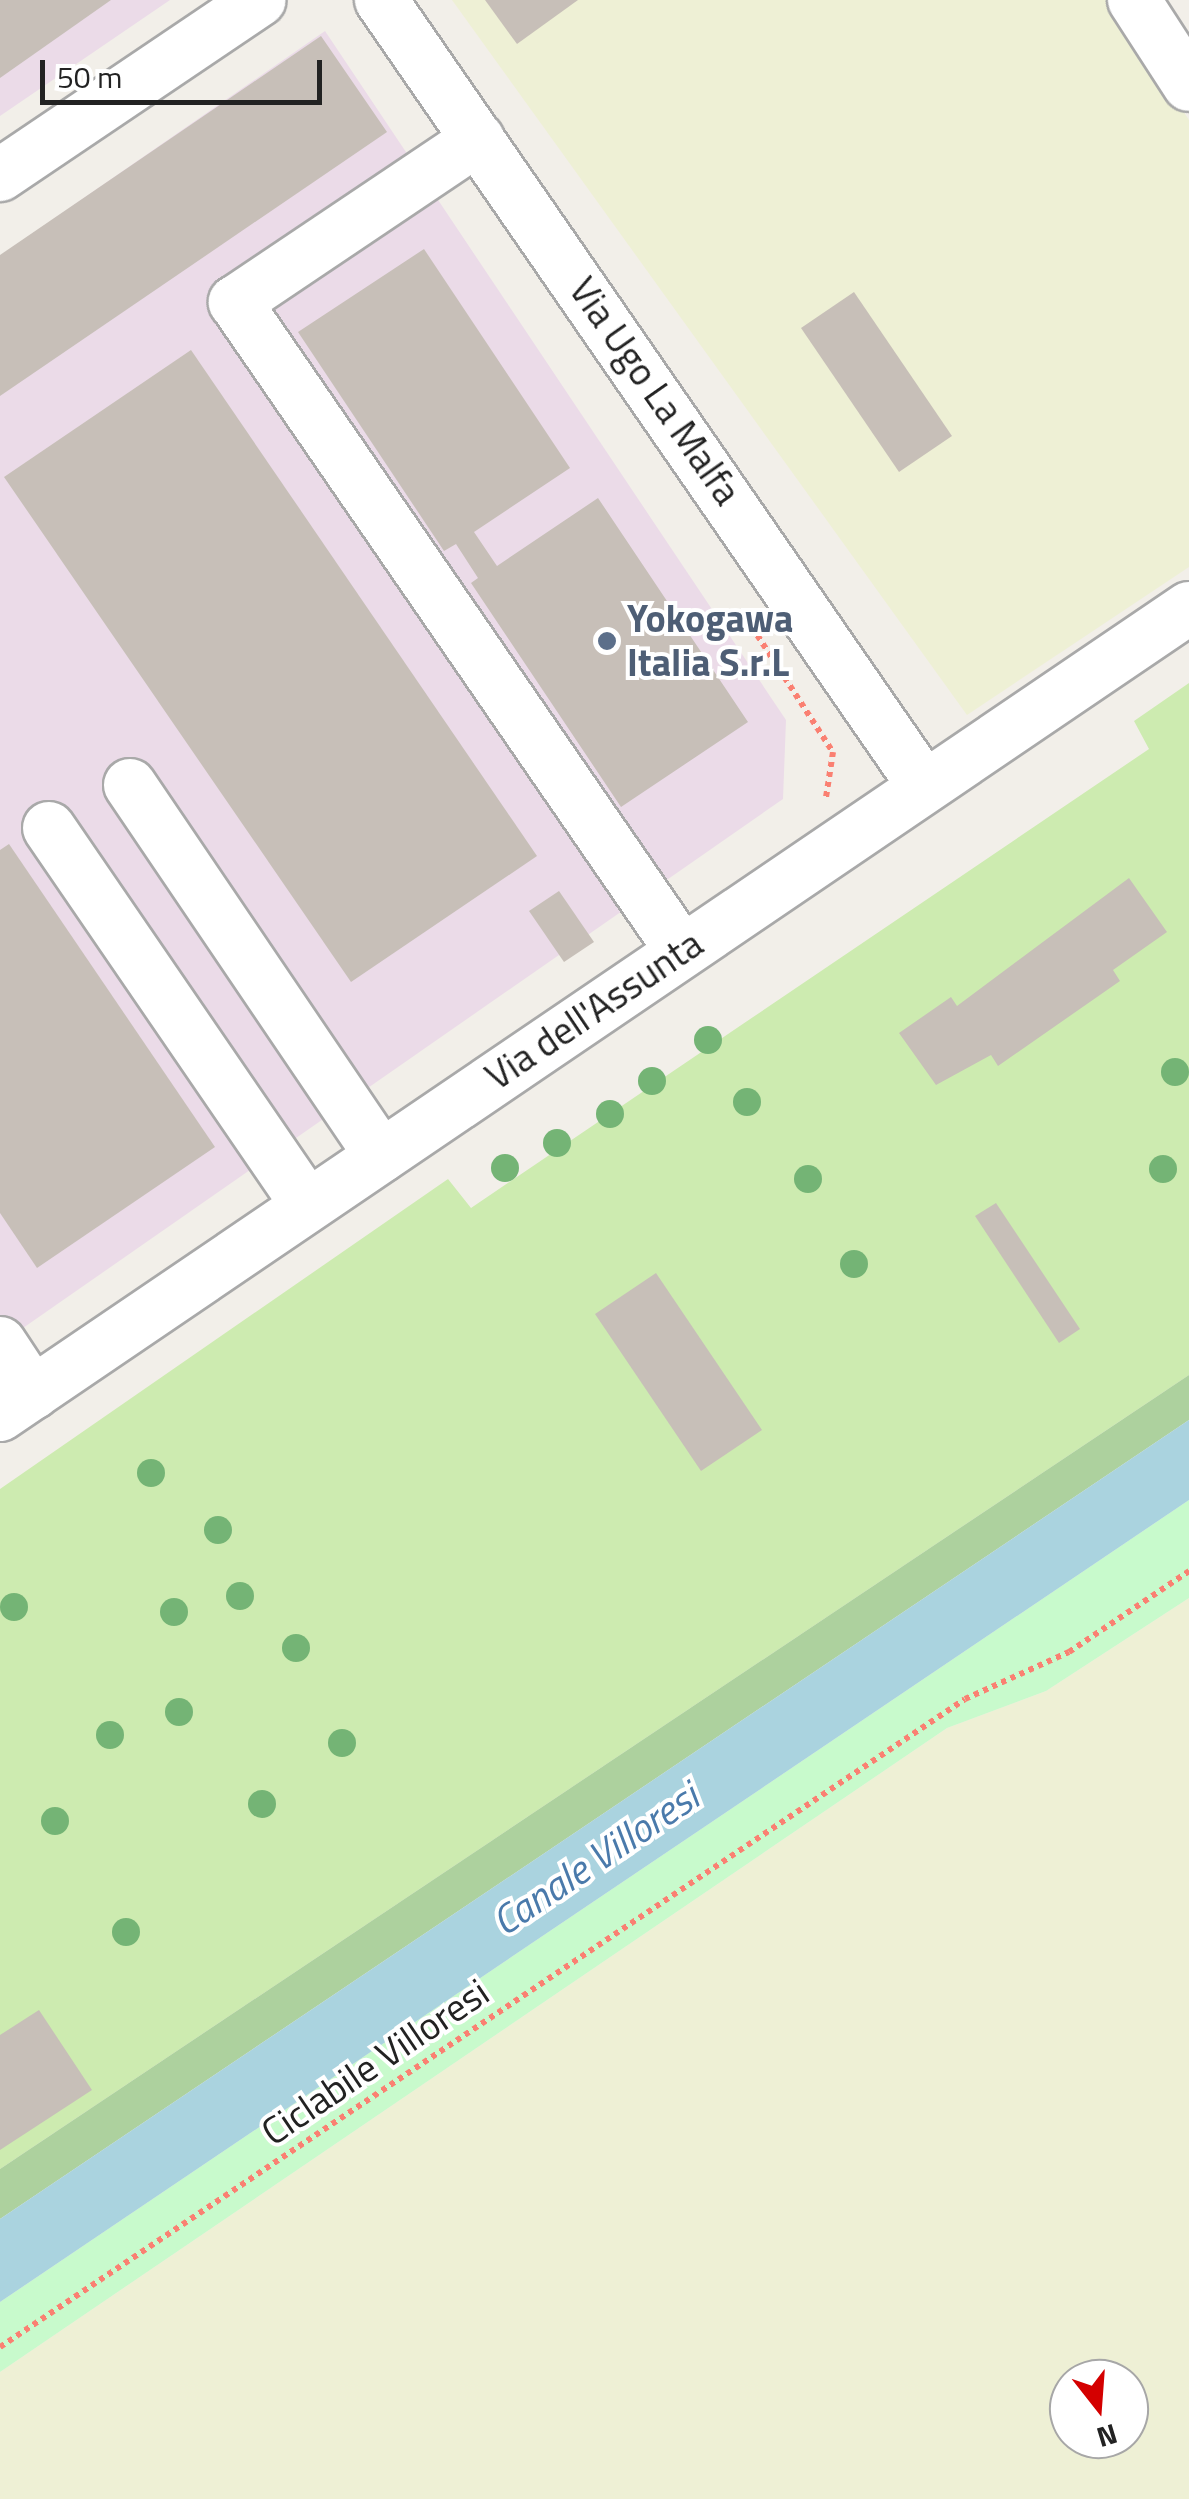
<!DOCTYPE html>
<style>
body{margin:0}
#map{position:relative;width:1189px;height:2499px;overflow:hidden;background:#f2efe9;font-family:"Titillium Web",sans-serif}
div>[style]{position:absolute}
.industrial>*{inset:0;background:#ebdbe8}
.farmland>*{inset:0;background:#eef0d5}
.grass>*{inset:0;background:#cdebb0}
.forest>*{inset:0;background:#add19e}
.park>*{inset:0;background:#c8facc}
.water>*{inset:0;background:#aad3df}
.building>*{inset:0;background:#c7bfb8}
.path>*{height:6px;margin-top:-3px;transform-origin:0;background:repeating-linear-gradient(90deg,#fa8072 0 5px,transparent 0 10px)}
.roads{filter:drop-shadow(2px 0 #a9a9a9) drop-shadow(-2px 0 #a9a9a9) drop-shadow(0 2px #a9a9a9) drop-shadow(0 -2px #a9a9a9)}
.minor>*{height:52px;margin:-26px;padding:0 26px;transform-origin:26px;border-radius:26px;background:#fff}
.trees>*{width:28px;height:28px;margin:-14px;border-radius:50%;background:#74b475}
.dots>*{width:28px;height:28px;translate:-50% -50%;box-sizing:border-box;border:5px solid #fff;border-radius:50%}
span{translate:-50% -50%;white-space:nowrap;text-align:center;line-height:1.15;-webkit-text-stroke:8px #fff;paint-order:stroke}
.street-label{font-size:38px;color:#222}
.service-label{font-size:38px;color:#4e5e75;font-weight:700}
.left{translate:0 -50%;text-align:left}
.water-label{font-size:40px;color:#4a7aab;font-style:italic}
.north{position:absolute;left:1049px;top:2359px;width:100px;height:100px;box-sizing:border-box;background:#fff;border:2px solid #a7a7a7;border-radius:50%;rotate:163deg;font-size:28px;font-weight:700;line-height:40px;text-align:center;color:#222}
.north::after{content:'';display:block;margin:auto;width:35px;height:45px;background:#d40000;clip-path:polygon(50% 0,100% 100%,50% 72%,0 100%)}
.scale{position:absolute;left:40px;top:60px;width:282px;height:45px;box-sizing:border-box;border:5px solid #222;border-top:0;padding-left:12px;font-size:30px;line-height:35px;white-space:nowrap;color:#222;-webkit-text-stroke:8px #fff;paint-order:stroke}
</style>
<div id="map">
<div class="industrial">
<i style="clip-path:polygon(0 0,170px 0,0 116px)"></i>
<i style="clip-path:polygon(325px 31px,786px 720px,783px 799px,0 1344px,0 256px)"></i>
</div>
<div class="farmland">
<i style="clip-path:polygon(452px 0,1110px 0,1189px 120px,1189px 567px,967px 715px)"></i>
<i style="clip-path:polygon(evenodd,1189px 1598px,1189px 2499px,0 2499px,0 2372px,947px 1728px,1046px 1691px,1189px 1598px,1069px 2379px,1129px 2379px,1129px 2439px,1069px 2439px,1069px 2379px)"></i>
</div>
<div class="grass">
<i style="clip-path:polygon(1189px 683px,1189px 1375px,0 2169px,0 1489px,448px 1179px,471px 1208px,1149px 749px,1134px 721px)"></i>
</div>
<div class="forest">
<i style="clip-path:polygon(1189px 1375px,1189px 1420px,0 2219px,0 2169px)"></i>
</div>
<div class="park">
<i style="clip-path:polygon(1189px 1500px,1189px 1598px,1046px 1691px,947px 1728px,0 2372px,0 2302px)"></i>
</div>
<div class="water">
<i style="clip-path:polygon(1189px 1420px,1189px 1500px,0 2302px,0 2219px)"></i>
</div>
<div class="building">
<i style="clip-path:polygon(0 0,111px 0,0 78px)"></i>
<i style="clip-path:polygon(485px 0,578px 0,517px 44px)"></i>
<i style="clip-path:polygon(321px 36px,387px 132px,0 396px,0 255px)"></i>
<i style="clip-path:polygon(424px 249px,570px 468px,474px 532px,497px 566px,598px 498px,748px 722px,621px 807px,471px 583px,478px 578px,456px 544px,444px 551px,298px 332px)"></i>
<i style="clip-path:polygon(854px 292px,952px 436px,899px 472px,801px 328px)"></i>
<i style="clip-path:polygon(191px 350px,537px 856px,351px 982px,4px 477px)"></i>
<i style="clip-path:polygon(9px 844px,215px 1147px,37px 1268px,0 1213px,0 850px)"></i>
<i style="clip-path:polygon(1129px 878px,1167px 932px,1113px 970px,1120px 981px,998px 1066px,991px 1055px,936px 1085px,899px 1033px,951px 997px,957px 1006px)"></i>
<i style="clip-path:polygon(559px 891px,594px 942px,564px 962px,529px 911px)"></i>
<i style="clip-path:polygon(996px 1203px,1080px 1329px,1059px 1343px,975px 1216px)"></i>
<i style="clip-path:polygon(656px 1273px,762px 1430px,701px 1471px,595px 1314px)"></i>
<i style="clip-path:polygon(39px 2010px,92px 2090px,0 2150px,0 2035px)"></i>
</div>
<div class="path">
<i style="left:761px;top:621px;width:11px;rotate:146deg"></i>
<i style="left:752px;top:627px;width:149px;rotate:57.1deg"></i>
<i style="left:833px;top:752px;width:46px;rotate:98.8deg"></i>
<i style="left:0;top:2347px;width:1162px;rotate:-33.88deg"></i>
<i style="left:965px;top:1699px;width:114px;rotate:-24.3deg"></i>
<i style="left:1069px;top:1652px;width:145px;rotate:-34deg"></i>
</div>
<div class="roads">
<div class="minor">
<i style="left:381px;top:0;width:955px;rotate:55.36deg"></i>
<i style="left:1134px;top:0;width:101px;rotate:57.1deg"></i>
<i style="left:478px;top:139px;width:293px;rotate:146.1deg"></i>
<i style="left:235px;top:302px;width:787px;rotate:55.46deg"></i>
<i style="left:0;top:175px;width:313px;rotate:-34deg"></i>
<i style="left:130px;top:785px;width:448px;rotate:55.9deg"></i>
<i style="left:49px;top:828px;width:457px;rotate:55.6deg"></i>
<i style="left:0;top:1343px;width:60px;rotate:56.6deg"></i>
<i style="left:0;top:1415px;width:1437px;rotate:-34.17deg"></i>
</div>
</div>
<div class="trees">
<i style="left:708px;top:1040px"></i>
<i style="left:1175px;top:1072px"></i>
<i style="left:652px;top:1081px"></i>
<i style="left:747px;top:1102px"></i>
<i style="left:610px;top:1114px"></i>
<i style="left:557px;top:1143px"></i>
<i style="left:505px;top:1168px"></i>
<i style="left:1163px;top:1169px"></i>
<i style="left:808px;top:1179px"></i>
<i style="left:854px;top:1264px"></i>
<i style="left:151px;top:1473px"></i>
<i style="left:218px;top:1530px"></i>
<i style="left:240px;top:1596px"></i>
<i style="left:14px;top:1607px"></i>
<i style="left:174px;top:1612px"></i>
<i style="left:296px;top:1648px"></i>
<i style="left:179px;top:1712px"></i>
<i style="left:110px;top:1735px"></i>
<i style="left:342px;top:1743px"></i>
<i style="left:262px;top:1804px"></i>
<i style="left:55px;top:1821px"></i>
<i style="left:126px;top:1932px"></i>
</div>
<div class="dots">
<i style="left:607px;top:641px;background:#5c6f8a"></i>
</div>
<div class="street-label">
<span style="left:655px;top:391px;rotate:55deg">Via Ugo La Malfa</span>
<span style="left:594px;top:1010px;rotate:-34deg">Via dell'Assunta</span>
<span style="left:375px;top:2062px;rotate:-34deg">Ciclabile Villoresi</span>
</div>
<div class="service-label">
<span class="left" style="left:627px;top:641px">Yokogawa<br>Italia S.r.L</span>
</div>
<div class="water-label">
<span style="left:595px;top:1859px;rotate:-34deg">Canale Villoresi</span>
</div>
<div class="north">N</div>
<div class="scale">50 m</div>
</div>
